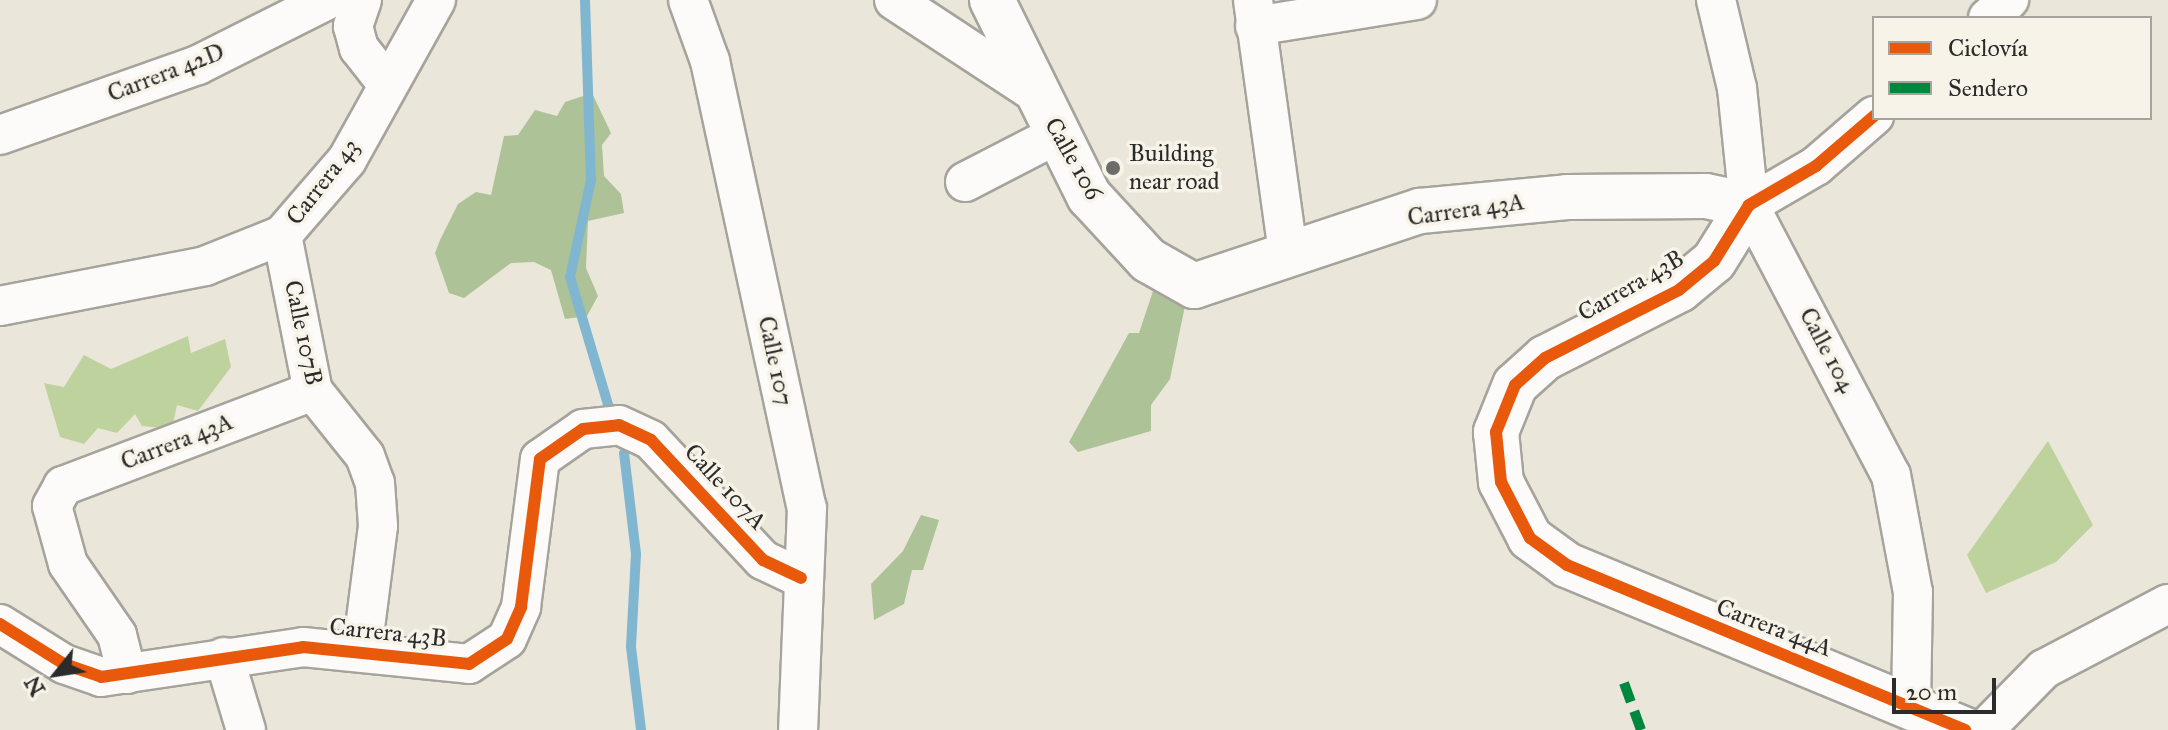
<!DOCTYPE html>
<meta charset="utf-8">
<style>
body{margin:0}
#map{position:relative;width:2168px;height:730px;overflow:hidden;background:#ebe6da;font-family:"IM FELL Great Primer",serif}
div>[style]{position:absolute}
.green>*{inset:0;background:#bed29e}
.forest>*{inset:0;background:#adc397}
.stream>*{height:10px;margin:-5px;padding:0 5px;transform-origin:5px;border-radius:5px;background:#81b6d1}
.roads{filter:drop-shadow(2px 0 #a6a39c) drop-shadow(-2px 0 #a6a39c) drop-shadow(0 2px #a6a39c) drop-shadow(0 -2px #a6a39c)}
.minor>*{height:38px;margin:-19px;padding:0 19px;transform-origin:19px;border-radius:19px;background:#fcfbf9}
.tertiary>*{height:44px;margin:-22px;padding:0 22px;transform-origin:22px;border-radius:22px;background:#fcfbf9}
.quiet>*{height:10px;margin-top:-5px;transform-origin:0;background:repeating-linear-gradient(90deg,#00873e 0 20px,transparent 0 30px)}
.cycleway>*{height:12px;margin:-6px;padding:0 6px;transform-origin:6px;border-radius:6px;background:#e8590c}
.dots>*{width:22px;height:22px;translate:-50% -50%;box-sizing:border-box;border:4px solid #f7f3e8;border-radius:50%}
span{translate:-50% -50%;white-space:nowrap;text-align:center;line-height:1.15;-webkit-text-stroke:7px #f7f3e8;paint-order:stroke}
.street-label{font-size:24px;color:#2b2b2b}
.poi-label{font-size:24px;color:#2b2b2b}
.left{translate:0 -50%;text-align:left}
.legend{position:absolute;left:1872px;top:16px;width:280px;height:104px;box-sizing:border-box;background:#f7f3e8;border:2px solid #a5a39c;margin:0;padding:10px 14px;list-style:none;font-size:24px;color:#2b2b2b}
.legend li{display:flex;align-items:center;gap:16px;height:40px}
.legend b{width:40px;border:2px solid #a5a39c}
.north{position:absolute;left:16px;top:634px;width:80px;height:80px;-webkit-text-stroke:6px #f7f3e8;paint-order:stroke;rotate:240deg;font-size:22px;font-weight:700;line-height:32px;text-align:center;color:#2b2b2b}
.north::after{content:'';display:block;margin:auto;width:28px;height:36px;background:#2b2b2b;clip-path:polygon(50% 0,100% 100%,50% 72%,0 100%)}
.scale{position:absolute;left:1892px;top:678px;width:104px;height:36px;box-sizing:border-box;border:4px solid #2b2b2b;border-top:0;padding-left:10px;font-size:24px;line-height:28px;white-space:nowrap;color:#2b2b2b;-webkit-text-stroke:6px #f7f3e8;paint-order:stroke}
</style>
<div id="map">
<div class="green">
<i style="clip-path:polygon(188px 336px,191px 353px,225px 339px,231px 367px,198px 411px,177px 405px,172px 429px,142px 426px,135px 414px,117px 433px,98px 428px,84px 444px,60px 437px,44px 383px,64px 387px,84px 355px,111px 369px)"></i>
<i style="clip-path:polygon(2048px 441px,2093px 525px,2056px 562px,1986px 593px,1967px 555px)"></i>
</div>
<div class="forest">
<i style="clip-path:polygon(592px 93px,611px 133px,602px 145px,604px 176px,621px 194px,624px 213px,588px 221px,586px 268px,598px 296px,587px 316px,565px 319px,551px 270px,534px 262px,511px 263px,464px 298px,449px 293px,435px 253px,440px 240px,458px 204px,476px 192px,491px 195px,504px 136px,518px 135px,535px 110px,557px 116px,565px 102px)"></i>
<i style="clip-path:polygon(1155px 285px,1187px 296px,1170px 379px,1151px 405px,1151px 431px,1078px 452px,1069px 442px,1129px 333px,1139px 333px)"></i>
<i style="clip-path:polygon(921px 515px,939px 520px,923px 570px,912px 570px,904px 604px,874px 620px,871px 584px,903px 551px)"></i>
</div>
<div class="stream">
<i style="left:585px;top:0;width:180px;rotate:88.1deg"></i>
<i style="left:591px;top:180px;width:99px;rotate:102.2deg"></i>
<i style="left:570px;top:277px;width:147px;rotate:73.4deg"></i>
<i style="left:624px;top:453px;width:102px;rotate:83.2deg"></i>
<i style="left:636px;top:554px;width:93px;rotate:93.1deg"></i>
<i style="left:631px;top:647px;width:84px;rotate:83.1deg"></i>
</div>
<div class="roads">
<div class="minor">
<i style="left:362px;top:0;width:28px;rotate:109deg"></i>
<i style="left:353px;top:26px;width:23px;rotate:75deg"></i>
<i style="left:359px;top:48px;width:47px;rotate:51.9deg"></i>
<i style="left:688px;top:0;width:65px;rotate:70.2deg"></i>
<i style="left:710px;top:61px;width:457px;rotate:77.8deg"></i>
<i style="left:807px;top:508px;width:222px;rotate:92.3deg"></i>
<i style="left:894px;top:0;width:175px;rotate:33.3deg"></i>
<i style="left:1253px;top:0;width:255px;rotate:82.1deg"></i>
<i style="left:1716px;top:0;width:90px;rotate:76.6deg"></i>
<i style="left:1737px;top:88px;width:118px;rotate:84.1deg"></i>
<i style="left:1749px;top:205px;width:305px;rotate:62.3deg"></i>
<i style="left:1891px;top:475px;width:119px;rotate:79.4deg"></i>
<i style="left:1913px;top:592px;width:114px;rotate:91deg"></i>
<i style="left:1988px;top:18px;width:28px;rotate:-41deg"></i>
<i style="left:1255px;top:26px;width:164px;rotate:-9.1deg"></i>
<i style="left:0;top:135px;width:210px;rotate:-19.5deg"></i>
<i style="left:198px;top:65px;width:144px;rotate:-26.7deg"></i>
<i style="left:965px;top:182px;width:100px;rotate:-27.3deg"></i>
<i style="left:1749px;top:205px;width:78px;rotate:-30.2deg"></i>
<i style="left:1816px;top:166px;width:77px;rotate:-40.8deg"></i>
<i style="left:282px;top:235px;width:159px;rotate:78.8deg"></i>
<i style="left:313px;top:391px;width:83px;rotate:51.3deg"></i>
<i style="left:365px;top:456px;width:29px;rotate:70deg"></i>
<i style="left:375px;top:483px;width:43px;rotate:86deg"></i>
<i style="left:378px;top:526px;width:126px;rotate:97.3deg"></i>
<i style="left:0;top:306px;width:209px;rotate:-11deg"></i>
<i style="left:205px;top:266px;width:83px;rotate:-21.9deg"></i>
<i style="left:282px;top:235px;width:99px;rotate:-49.1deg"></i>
<i style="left:347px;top:160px;width:183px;rotate:-60.9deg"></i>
<i style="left:0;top:624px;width:75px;rotate:32deg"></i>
<i style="left:64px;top:664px;width:39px;rotate:19deg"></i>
<i style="left:101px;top:677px;width:204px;rotate:-8.4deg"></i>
<i style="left:303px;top:647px;width:167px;rotate:5.8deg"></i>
<i style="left:469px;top:664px;width:45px;rotate:-33.3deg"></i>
<i style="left:507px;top:639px;width:35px;rotate:-66deg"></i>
<i style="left:521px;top:607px;width:149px;rotate:-82.7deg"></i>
<i style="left:540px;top:459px;width:52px;rotate:-34.9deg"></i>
<i style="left:583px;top:429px;width:36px;rotate:-6deg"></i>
<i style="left:619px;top:425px;width:35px;rotate:25deg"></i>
<i style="left:651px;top:440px;width:164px;rotate:47deg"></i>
<i style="left:763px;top:560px;width:42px;rotate:25.3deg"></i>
<i style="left:224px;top:657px;width:76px;rotate:73.2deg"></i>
<i style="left:127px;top:674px;width:40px;rotate:-104.4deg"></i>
<i style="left:117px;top:635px;width:86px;rotate:-124.6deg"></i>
<i style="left:68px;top:564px;width:60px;rotate:-105.4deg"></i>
<i style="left:52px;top:506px;width:23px;rotate:-61deg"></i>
<i style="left:63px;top:486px;width:267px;rotate:-20.8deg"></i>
<i style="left:1984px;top:730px;width:86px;rotate:-45.5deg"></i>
<i style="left:2044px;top:669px;width:140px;rotate:-27.7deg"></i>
</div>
<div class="tertiary">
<i style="left:992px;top:0;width:219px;rotate:63.7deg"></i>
<i style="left:1089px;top:196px;width:87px;rotate:47.3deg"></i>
<i style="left:1148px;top:260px;width:53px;rotate:29.5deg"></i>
<i style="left:1194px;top:286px;width:238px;rotate:-18.4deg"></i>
<i style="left:1420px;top:211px;width:148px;rotate:-5.4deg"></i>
<i style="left:1567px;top:197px;width:139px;rotate:-0.4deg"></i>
<i style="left:1706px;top:196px;width:44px;rotate:11.8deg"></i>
<i style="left:1749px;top:205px;width:66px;rotate:122deg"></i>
<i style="left:1714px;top:261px;width:45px;rotate:140.4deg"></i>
<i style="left:1679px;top:290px;width:150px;rotate:153.1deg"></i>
<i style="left:1545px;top:358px;width:40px;rotate:138deg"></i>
<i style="left:1515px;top:385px;width:51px;rotate:112deg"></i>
<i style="left:1496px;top:432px;width:50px;rotate:84.3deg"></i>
<i style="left:1501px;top:482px;width:63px;rotate:62.6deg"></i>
<i style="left:1530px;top:538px;width:46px;rotate:36.1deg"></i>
<i style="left:1567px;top:565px;width:431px;rotate:22.5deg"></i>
</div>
</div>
<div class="quiet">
<i style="left:1624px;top:683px;width:50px;rotate:70.1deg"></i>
</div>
<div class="cycleway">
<i style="left:1874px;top:116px;width:77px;rotate:139.2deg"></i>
<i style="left:1816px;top:166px;width:78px;rotate:149.8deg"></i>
<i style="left:1749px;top:205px;width:66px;rotate:122deg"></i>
<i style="left:1714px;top:261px;width:45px;rotate:140.4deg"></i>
<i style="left:1679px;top:290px;width:150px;rotate:153.1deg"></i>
<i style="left:1545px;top:358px;width:40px;rotate:138deg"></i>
<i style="left:1515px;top:385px;width:51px;rotate:112deg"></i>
<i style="left:1496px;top:432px;width:50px;rotate:84.3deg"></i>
<i style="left:1501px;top:482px;width:63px;rotate:62.6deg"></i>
<i style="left:1530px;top:538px;width:46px;rotate:36.1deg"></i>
<i style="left:1567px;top:565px;width:431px;rotate:22.5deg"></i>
<i style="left:0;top:624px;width:75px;rotate:32deg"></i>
<i style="left:64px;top:664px;width:39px;rotate:19deg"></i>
<i style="left:101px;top:677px;width:204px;rotate:-8.4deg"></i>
<i style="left:303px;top:647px;width:167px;rotate:5.8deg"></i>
<i style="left:469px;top:664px;width:45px;rotate:-33.3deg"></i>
<i style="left:507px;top:639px;width:35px;rotate:-66deg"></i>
<i style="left:521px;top:607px;width:149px;rotate:-82.7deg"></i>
<i style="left:540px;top:459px;width:52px;rotate:-34.9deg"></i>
<i style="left:583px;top:429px;width:36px;rotate:-6deg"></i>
<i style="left:619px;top:425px;width:35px;rotate:25deg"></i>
<i style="left:651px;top:440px;width:164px;rotate:47deg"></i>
<i style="left:763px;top:560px;width:42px;rotate:25.3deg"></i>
</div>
<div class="dots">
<i style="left:1113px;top:168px;background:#6e6c68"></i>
</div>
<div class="street-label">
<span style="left:166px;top:73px;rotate:-21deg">Carrera 42D</span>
<span style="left:1073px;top:159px;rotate:60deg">Calle 106</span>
<span style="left:323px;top:182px;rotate:-52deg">Carrera 43</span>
<span style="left:1466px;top:210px;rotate:-8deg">Carrera 43A</span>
<span style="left:1631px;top:286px;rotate:-30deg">Carrera 43B</span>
<span style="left:303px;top:333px;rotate:78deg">Calle 107B</span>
<span style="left:1827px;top:350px;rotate:62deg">Calle 104</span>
<span style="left:775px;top:361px;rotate:78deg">Calle 107</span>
<span style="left:177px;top:442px;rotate:-21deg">Carrera 43A</span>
<span style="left:725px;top:487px;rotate:47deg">Calle 107A</span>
<span style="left:1774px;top:628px;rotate:21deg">Carrera 44A</span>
<span style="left:388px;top:633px;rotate:6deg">Carrera 43B</span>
</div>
<div class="poi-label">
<span class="left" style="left:1129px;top:168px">Building<br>near road</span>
</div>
<ul class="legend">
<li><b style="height:10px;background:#e8590c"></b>Ciclovía</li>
<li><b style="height:10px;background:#00873e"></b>Sendero</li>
</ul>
<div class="north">N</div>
<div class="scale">20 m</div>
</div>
